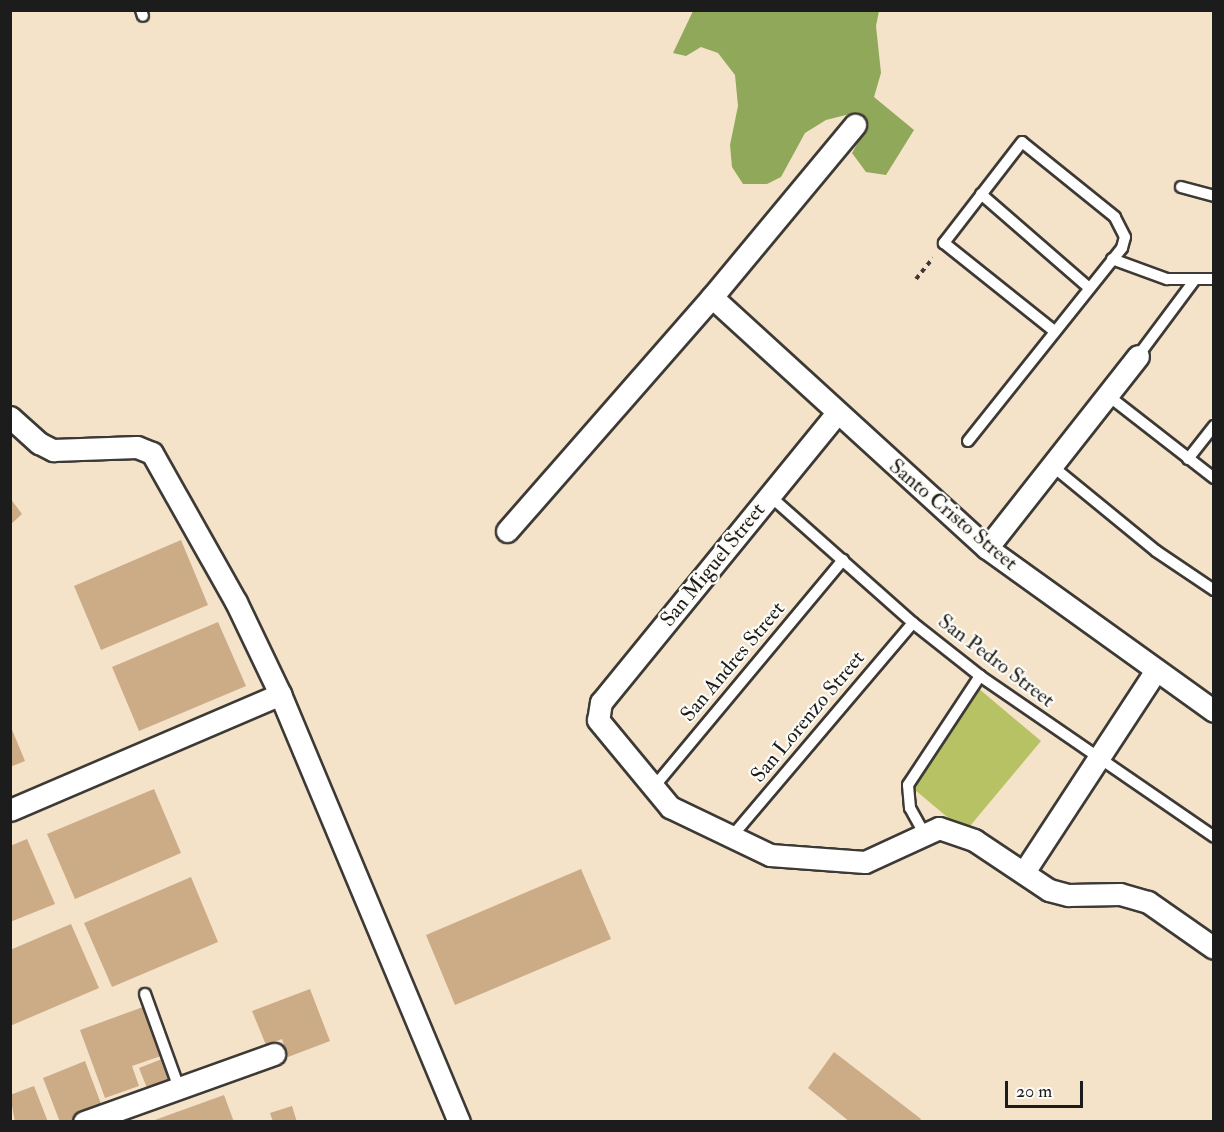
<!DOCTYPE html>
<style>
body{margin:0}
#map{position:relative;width:1224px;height:1132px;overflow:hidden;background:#f5e3c9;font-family:"IM FELL Double Pica",serif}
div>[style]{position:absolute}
.green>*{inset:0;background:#b6c264}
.forest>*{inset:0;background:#90a85a}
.building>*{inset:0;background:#ccab87}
.path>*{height:4px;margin-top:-2px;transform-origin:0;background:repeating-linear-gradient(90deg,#3d3a36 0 4.5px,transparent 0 9px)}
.roads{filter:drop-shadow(2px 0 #3d3a36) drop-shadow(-2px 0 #3d3a36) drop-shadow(0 2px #3d3a36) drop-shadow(0 -2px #3d3a36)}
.service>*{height:10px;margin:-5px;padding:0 5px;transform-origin:5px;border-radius:5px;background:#fff}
.minor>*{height:21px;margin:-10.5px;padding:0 10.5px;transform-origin:10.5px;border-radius:10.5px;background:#fff}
span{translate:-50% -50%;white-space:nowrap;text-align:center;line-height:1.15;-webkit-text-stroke:4.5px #fdfcf7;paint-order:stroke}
.street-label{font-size:21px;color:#1c1c1c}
.frame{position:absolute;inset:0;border:12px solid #1c1c1c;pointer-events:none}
.scale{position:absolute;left:1005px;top:1081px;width:78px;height:27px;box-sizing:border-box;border:3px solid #1c1c1c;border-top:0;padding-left:8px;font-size:18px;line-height:21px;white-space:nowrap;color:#1c1c1c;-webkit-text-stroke:4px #fdfcf7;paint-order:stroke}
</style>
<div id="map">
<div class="green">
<i style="clip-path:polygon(978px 688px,1041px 741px,965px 832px,902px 779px)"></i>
</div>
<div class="forest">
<i style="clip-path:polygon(693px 11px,879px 11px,876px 26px,881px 73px,874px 97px,914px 130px,886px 175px,866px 172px,852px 153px,867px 127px,854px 113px,826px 120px,805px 133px,781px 177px,767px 184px,743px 184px,732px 167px,730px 145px,738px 106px,735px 75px,718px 53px,701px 47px,686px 56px,673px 53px)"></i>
</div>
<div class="building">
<i style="clip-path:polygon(10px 498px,22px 514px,10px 525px)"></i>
<i style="clip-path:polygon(181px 540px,208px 605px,101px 650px,74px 586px)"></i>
<i style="clip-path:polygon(218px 622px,246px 686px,139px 731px,112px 667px)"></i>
<i style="clip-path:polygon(10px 725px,25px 761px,10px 767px)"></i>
<i style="clip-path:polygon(154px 789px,181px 853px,75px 899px,47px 834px)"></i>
<i style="clip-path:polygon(27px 839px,55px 904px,10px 922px,10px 846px)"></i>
<i style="clip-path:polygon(581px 869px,611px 939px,455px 1005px,426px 935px)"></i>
<i style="clip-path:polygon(191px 877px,218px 942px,112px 987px,84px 923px)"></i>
<i style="clip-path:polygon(71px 924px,99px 988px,10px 1026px,10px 950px)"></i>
<i style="clip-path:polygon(310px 989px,330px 1041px,288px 1057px,282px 1039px,266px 1045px,252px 1011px)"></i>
<i style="clip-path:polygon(143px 1007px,161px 1056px,132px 1066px,139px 1086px,105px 1098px,80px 1030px)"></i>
<i style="clip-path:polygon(834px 1052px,921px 1119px,919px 1122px,850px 1122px,808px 1088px)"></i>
<i style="clip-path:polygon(162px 1059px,172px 1085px,149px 1093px,139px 1068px)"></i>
<i style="clip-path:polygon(85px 1061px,103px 1109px,72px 1122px,60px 1122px,43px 1078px)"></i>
<i style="clip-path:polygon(34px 1086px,48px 1122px,15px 1122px,10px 1095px)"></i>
<i style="clip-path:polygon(224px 1095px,234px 1122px,152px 1122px,152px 1121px)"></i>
<i style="clip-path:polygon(292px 1106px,297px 1122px,273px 1122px,270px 1113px)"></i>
</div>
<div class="path">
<i style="left:916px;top:279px;width:27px;rotate:-51deg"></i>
</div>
<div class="roads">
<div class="service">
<i style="left:141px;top:10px;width:6px;rotate:72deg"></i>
<i style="left:1181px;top:187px;width:34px;rotate:15deg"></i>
<i style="left:981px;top:194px;width:143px;rotate:41deg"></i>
<i style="left:1112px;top:259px;width:59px;rotate:20deg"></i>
<i style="left:1167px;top:279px;width:47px"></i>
<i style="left:1138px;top:356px;width:94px;rotate:-53.3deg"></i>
<i style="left:1106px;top:394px;width:137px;rotate:37.9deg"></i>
<i style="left:968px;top:441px;width:247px;rotate:-51.4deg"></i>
<i style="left:1122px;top:248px;width:11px;rotate:-75deg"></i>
<i style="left:1125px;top:237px;width:22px;rotate:-117deg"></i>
<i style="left:1115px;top:217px;width:119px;rotate:-141.1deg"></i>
<i style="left:1022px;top:142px;width:128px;rotate:127.7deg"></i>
<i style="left:944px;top:243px;width:139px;rotate:38.6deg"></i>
<i style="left:1188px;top:459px;width:42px;rotate:-51.8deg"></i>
<i style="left:1051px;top:465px;width:136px;rotate:39.3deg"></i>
<i style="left:1156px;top:551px;width:70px;rotate:33.9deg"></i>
<i style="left:770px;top:496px;width:191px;rotate:41.6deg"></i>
<i style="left:913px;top:623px;width:85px;rotate:38.3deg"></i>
<i style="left:980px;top:676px;width:284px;rotate:34.5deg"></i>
<i style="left:653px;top:788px;width:297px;rotate:-50.2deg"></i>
<i style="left:733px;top:835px;width:278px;rotate:-49.7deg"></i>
<i style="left:925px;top:835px;width:31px;rotate:-119deg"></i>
<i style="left:910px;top:808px;width:23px;rotate:-95deg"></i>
<i style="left:908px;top:785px;width:131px;rotate:-56.6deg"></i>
<i style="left:145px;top:994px;width:100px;rotate:70.1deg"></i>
</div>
<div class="minor">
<i style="left:712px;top:297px;width:372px;rotate:42.4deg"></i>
<i style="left:987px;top:548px;width:279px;rotate:35.7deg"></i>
<i style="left:837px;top:413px;width:373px;rotate:129.2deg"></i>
<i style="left:601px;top:702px;width:18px;rotate:99deg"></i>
<i style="left:598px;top:720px;width:113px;rotate:50.4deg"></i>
<i style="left:670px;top:807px;width:111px;rotate:25.6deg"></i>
<i style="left:770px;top:855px;width:95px;rotate:4.2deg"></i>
<i style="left:865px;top:862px;width:81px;rotate:-24.7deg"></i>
<i style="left:939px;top:828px;width:37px;rotate:19deg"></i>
<i style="left:974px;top:840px;width:90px;rotate:33.7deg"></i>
<i style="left:1049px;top:890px;width:20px;rotate:15deg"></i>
<i style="left:1068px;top:895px;width:52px;rotate:-1.1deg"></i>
<i style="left:1120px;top:894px;width:29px;rotate:16deg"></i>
<i style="left:1148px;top:902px;width:80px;rotate:34.9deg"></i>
<i style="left:10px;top:417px;width:39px;rotate:42deg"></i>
<i style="left:39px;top:443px;width:16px;rotate:27deg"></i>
<i style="left:53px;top:450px;width:84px;rotate:-2deg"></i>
<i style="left:137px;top:447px;width:16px;rotate:22deg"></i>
<i style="left:152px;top:453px;width:171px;rotate:60.6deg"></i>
<i style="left:236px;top:602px;width:102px;rotate:64.4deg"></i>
<i style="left:280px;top:694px;width:464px;rotate:67.3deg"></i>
<i style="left:507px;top:531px;width:311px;rotate:-48.8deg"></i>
<i style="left:712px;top:297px;width:224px;rotate:-50.3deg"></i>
<i style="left:987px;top:548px;width:244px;rotate:-51.8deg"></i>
<i style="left:10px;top:810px;width:294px;rotate:-23.2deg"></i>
<i style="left:1024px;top:872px;width:239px;rotate:-56.8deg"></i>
<i style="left:84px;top:1122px;width:202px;rotate:-19.7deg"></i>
</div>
</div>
<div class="street-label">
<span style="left:953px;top:515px;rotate:40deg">Santo Cristo Street</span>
<span style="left:713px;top:565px;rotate:-51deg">San Miguel Street</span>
<span style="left:996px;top:661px;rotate:37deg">San Pedro Street</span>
<span style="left:733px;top:662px;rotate:-50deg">San Andres Street</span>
<span style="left:808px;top:717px;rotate:-50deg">San Lorenzo Street</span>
</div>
<div class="frame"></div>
<div class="scale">20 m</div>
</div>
